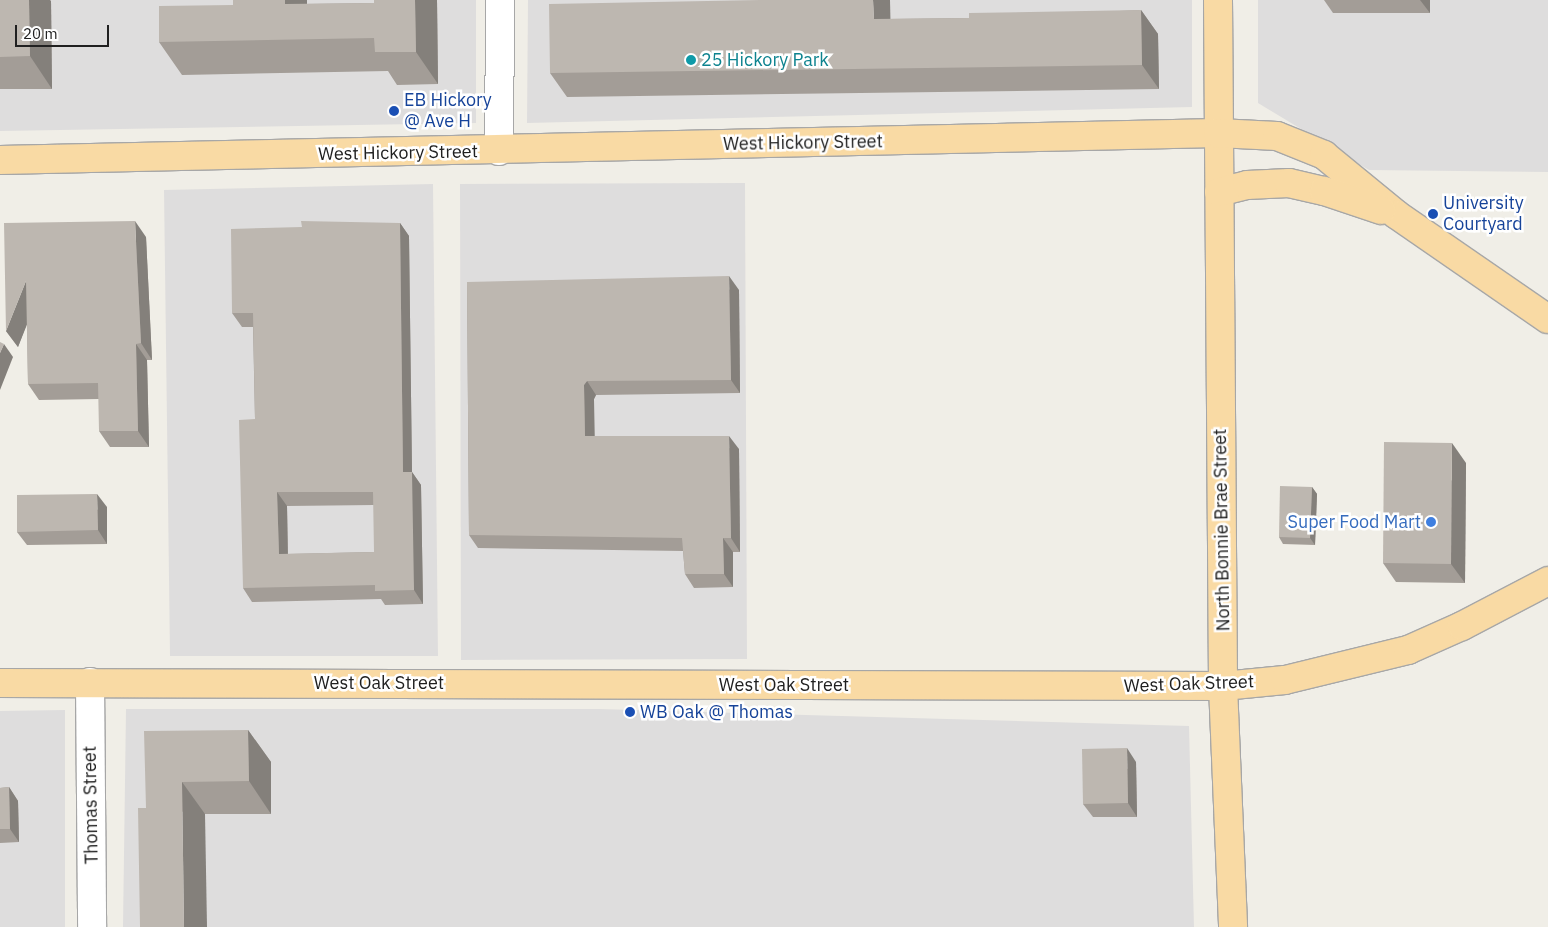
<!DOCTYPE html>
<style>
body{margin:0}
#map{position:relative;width:1548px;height:927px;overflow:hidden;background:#f0eee7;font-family:"IBM Plex Sans",sans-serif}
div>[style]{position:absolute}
.residential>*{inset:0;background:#dedddd}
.roads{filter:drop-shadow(1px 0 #a7a7a7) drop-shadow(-1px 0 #a7a7a7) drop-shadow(0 1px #a7a7a7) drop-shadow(0 -1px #a7a7a7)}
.minor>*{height:28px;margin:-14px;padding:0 14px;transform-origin:14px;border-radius:14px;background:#fff}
.major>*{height:28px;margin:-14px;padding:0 14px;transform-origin:14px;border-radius:14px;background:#f9daa4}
.wall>*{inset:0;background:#a39d97}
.shaded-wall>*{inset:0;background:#84807b}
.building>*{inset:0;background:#bdb7b0}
.dots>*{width:14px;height:14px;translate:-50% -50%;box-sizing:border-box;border:2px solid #fff;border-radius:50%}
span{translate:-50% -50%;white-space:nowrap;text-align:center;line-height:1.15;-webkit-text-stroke:5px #fff;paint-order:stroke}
.culture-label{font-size:18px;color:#0d838f}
.left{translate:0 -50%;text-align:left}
.transit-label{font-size:18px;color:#164399}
.street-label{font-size:18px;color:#202020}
.shop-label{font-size:18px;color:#366cbe}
.right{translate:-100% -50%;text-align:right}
.scale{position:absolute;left:15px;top:25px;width:94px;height:22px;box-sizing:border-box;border:2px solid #202020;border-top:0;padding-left:6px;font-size:15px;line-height:18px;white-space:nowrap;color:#202020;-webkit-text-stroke:4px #fff;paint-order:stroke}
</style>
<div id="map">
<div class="residential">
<i style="clip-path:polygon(0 0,476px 0,476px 123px,0 131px)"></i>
<i style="clip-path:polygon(528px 0,1192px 0,1192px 107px,527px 123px)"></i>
<i style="clip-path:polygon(1258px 0,1548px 0,1548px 172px,1369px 170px,1258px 103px)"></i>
<i style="clip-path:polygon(745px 183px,747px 659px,461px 660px,460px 184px)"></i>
<i style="clip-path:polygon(433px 184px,438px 656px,170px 656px,164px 190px)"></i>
<i style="clip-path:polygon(126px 709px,599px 709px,1189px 726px,1194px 927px,123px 927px)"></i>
<i style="clip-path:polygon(65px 710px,65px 927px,0 927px,0 711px)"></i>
</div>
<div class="roads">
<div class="minor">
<i style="left:499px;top:151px;width:151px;rotate:-89.6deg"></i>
<i style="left:90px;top:682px;width:245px;rotate:89.5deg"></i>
</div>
<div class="major">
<i style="left:1218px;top:0;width:686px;rotate:89.58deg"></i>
<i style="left:1223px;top:686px;width:241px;rotate:87.6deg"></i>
<i style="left:0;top:160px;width:1218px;rotate:-1.27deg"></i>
<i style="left:1218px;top:133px;width:59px;rotate:2.9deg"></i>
<i style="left:1277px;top:136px;width:51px;rotate:22deg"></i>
<i style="left:1324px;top:155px;width:94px;rotate:39.4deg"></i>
<i style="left:1397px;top:215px;width:183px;rotate:34.6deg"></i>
<i style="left:1219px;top:192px;width:29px;rotate:-14deg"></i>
<i style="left:1247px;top:185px;width:42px;rotate:-2.7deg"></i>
<i style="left:1289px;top:183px;width:36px;rotate:13deg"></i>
<i style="left:1324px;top:191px;width:60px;rotate:18.4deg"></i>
<i style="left:0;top:683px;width:1223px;rotate:0.14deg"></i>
<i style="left:1223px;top:686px;width:62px;rotate:-5.5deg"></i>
<i style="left:1285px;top:680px;width:127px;rotate:-13.7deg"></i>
<i style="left:1408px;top:650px;width:59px;rotate:-24deg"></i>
<i style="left:1462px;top:626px;width:97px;rotate:-27.6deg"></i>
</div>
</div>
<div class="wall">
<i style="clip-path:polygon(0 0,51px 1px,52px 89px,0 89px)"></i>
<i style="clip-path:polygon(437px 0,438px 84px,397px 85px,388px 71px,182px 75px,159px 42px,233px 5px,374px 3px)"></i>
<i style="clip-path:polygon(1324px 0,1430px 0,1430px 13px,1333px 13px)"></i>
<i style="clip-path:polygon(1141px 10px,1158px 34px,1159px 89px,567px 97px,550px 73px,890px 19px,969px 18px)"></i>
<i style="clip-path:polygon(evenodd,400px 223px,409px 236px,412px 472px,421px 485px,423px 604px,385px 605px,381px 599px,252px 602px,243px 588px,255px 419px,253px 327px,242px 327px,232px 313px,302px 227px,400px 223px,374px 505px,374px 552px,288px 554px,287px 506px,374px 505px)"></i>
<i style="clip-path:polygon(146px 237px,152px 360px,147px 360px,149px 447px,110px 447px,99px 431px,99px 399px,39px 400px,28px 384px,27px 323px,18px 347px,6px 331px)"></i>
<i style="clip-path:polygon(467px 282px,739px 290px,740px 393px,596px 395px,594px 399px,594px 436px,739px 449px,740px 552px,733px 552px,733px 587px,694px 588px,685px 574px,683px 551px,478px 548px,469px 535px)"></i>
<i style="clip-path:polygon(1466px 463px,1465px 583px,1396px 582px,1383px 563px)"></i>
<i style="clip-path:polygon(1312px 487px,1317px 494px,1315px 545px,1283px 544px,1279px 537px)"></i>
<i style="clip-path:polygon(107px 507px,107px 544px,27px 545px,17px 532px)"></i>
<i style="clip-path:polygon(248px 730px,271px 762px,271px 814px,205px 814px,146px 808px)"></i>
<i style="clip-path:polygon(1136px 762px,1137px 817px,1093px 817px,1083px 804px)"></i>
<i style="clip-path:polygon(9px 787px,18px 801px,19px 842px,0 843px,0 788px)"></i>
</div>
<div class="shaded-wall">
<i style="clip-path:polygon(29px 0,50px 0,51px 1px,52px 89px,30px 56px)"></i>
<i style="clip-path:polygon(285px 0,307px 0,307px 37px,285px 4px)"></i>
<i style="clip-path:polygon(415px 0,437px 0,438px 84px,416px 52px)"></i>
<i style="clip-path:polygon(873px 0,890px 0,891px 44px,874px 19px)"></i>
<i style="clip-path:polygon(1420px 0,1430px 0,1430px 13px)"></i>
<i style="clip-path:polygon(1141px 10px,1158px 34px,1159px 89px,1142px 65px)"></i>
<i style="clip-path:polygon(135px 221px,146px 237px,152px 360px,141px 343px)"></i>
<i style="clip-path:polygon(400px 223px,409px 236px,412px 472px,421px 485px,423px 604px,414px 590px,403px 472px)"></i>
<i style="clip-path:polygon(729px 276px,739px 290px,740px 393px,731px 380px)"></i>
<i style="clip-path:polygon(26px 281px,38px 297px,18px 347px,6px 331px)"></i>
<i style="clip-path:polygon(4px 344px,13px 357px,0 390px,0 353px)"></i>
<i style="clip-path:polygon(136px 344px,147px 360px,149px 447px,138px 431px)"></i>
<i style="clip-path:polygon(587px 381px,596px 395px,594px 399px,595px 449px,585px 436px,584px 385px)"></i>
<i style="clip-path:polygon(729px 436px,739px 449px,740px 552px,731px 538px)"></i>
<i style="clip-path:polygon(1452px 443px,1466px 463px,1465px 583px,1451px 564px)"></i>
<i style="clip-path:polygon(1312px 487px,1317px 494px,1315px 545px,1310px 538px)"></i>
<i style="clip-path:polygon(277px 492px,287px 506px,288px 568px,279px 554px)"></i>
<i style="clip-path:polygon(97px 494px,107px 507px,107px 544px,98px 530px)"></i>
<i style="clip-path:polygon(723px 538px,733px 552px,733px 587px,724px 574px)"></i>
<i style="clip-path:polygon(248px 730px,271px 762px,271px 814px,249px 781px)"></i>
<i style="clip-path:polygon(1127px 748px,1136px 762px,1137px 817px,1128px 803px)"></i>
<i style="clip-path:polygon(182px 782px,205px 814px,207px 927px,184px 927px)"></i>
<i style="clip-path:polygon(9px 787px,18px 801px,19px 842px,10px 829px)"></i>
</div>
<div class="building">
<i style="clip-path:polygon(0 0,29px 0,30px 56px,0 57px)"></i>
<i style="clip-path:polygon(233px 0,285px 0,285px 4px,374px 3px,374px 0,415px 0,416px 52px,375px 52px,374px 38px,159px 42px,159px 6px,233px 5px)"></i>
<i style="clip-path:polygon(760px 0,873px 0,874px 19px,969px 18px,969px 13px,1141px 10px,1142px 65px,550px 73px,549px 4px)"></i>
<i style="clip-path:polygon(135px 221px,141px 343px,136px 344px,138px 431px,99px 431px,98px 383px,28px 384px,26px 281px,6px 331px,4px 223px)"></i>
<i style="clip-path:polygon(evenodd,301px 221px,400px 223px,403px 472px,412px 472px,414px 590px,375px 591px,375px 585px,243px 588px,239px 420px,255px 419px,253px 313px,232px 313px,231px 229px,302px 227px,301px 221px,277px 492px,373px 492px,374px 552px,279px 554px,277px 492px)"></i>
<i style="clip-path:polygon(729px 276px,731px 380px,587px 381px,584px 385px,585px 436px,729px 436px,731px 538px,723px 538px,724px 574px,685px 574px,682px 538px,469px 535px,467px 282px)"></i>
<i style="clip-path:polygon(0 342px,4px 344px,0 353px)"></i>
<i style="clip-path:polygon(1384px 442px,1452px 443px,1451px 564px,1383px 563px)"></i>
<i style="clip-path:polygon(1280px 486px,1312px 487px,1310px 538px,1279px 537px)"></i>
<i style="clip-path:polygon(97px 494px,98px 530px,17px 532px,17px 495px)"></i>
<i style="clip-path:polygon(248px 730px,249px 781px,182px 782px,184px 927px,140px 927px,138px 808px,146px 808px,144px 731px)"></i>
<i style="clip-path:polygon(1127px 748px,1128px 803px,1083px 804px,1082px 749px)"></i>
<i style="clip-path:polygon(9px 787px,10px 829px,0 829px,0 788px)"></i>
</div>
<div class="dots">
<i style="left:691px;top:60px;background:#0f9aa8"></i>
<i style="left:394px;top:111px;background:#1a4fb4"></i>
<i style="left:1433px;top:214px;background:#1a4fb4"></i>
<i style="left:1431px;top:522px;background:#3f7fe0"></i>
<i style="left:630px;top:712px;background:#1a4fb4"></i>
</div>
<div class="culture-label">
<span class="left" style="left:701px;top:60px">25 Hickory Park</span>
</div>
<div class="transit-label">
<span class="left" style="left:404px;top:111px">EB Hickory<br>@ Ave H</span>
<span class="left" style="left:1443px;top:214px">University<br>Courtyard</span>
<span class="left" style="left:640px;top:712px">WB Oak @ Thomas</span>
</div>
<div class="street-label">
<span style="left:803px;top:143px;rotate:-1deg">West Hickory Street</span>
<span style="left:398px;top:153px;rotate:-1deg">West Hickory Street</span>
<span style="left:1222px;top:530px;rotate:-91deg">North Bonnie Brae Street</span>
<span style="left:379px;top:683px">West Oak Street</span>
<span style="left:1189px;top:684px;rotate:-2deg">West Oak Street</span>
<span style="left:784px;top:685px">West Oak Street</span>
<span style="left:91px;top:805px;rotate:-91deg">Thomas Street</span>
</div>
<div class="shop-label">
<span class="right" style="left:1421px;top:522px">Super Food Mart</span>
</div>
<div class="scale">20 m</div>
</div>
